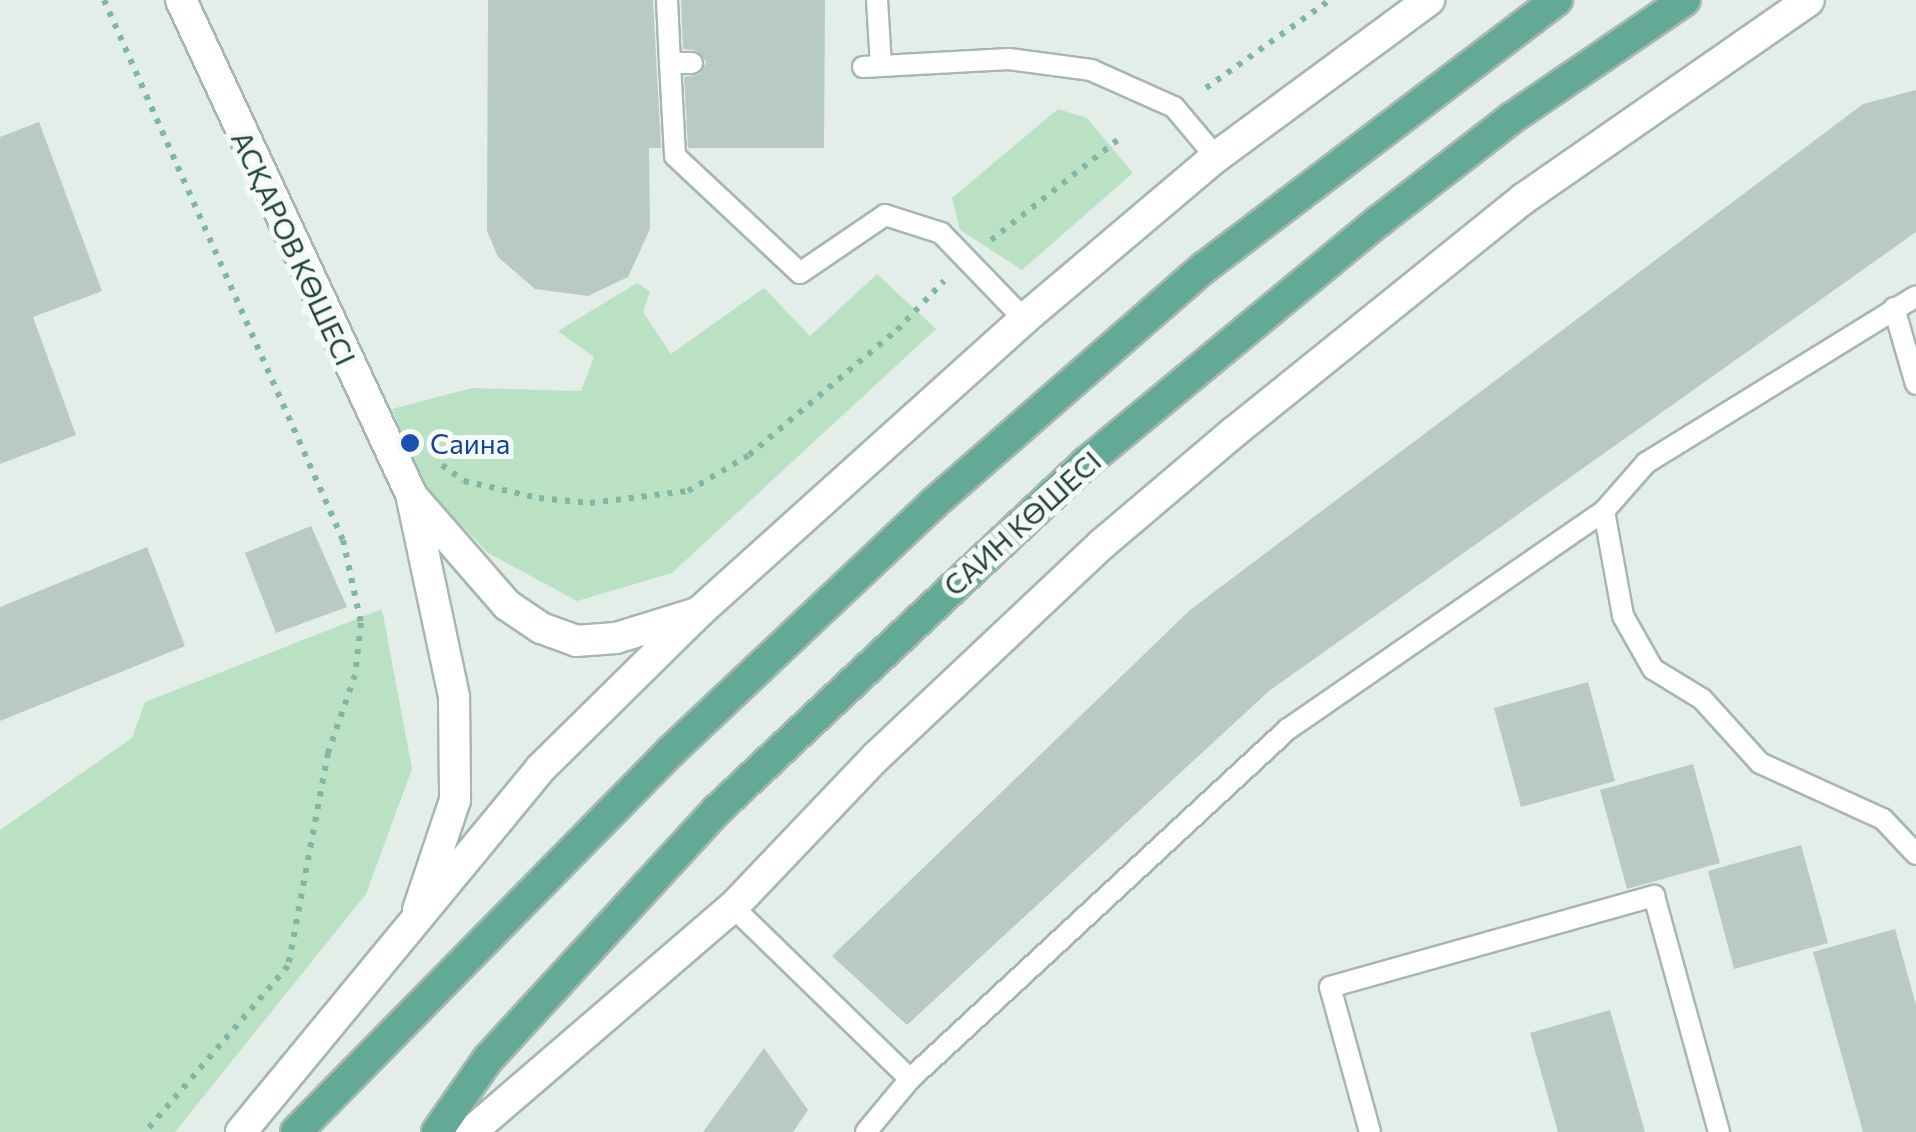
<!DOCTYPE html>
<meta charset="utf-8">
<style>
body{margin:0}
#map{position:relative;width:1916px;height:1132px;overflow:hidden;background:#e4eee9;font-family:Commissioner,sans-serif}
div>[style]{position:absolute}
.green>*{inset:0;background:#bbe1c5}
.building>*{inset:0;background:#b8cac2}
.path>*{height:6px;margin-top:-3px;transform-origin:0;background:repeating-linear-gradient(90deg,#81b5a4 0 5px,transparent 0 13px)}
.roads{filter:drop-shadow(2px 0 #a6b7b1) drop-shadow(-2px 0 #a6b7b1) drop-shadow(0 2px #a6b7b1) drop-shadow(0 -2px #a6b7b1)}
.service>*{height:20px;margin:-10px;padding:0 10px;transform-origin:10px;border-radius:10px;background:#fff}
.tertiary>*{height:30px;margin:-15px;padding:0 15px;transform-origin:15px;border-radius:15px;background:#fff}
.primary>*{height:30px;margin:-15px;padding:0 15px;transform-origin:15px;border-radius:15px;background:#64a896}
.dots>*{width:28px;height:28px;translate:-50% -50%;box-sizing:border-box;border:5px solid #f5faf7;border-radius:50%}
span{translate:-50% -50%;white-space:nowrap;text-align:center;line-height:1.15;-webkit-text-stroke:10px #f5faf7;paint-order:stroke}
.street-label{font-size:28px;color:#214239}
.transit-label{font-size:28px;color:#164399}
.left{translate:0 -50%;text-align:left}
</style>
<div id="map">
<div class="green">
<i style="clip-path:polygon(1058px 109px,1087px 118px,1133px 173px,1022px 270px,960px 230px,952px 198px)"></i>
<i style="clip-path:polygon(877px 274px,936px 329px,672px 573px,577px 601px,488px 553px,423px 486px,392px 409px,472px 388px,581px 391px,594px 357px,558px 331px,637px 283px,650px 292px,643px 312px,671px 354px,764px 288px,810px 336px)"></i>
<i style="clip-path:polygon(382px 609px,412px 769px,366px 894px,175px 1132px,0 1132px,0 830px,132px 738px,145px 702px)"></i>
</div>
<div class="building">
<i style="clip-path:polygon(488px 0,653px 0,661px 148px,649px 148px,650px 229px,628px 277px,588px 296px,535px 289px,498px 257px,487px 231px)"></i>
<i style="clip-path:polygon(681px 0,825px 0,824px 148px,688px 148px,684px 77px,700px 74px,706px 62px,698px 51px,683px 49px)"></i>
<i style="clip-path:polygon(1916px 90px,1916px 232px,1269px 691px,907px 1025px,832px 956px,1190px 610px,1863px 104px)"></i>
<i style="clip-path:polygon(39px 122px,102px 291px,33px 317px,76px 435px,0 464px,0 137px)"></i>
<i style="clip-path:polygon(311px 526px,347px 607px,276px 633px,245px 553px)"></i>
<i style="clip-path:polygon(147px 547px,185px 646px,0 721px,0 607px)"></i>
<i style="clip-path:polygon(1588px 682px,1615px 781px,1521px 807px,1494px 708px)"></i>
<i style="clip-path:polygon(1693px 764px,1720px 863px,1627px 889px,1600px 790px)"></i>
<i style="clip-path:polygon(1801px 845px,1828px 943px,1734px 969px,1708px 871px)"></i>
<i style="clip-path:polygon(1895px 929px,1916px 1005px,1916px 1132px,1863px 1132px,1813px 952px)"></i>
<i style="clip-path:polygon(1610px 1010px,1645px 1132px,1558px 1132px,1530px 1033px)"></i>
<i style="clip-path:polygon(764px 1048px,808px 1110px,793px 1132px,703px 1132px)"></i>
</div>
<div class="path">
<i style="left:104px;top:0;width:591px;rotate:66.13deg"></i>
<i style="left:343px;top:540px;width:85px;rotate:77.8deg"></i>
<i style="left:361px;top:623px;width:52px;rotate:96.6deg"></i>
<i style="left:355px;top:675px;width:83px;rotate:109.1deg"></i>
<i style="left:328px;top:753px;width:217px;rotate:100.6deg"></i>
<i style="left:288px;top:966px;width:219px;rotate:130.7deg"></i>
<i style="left:1206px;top:88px;width:152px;rotate:-35.4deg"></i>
<i style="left:991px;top:240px;width:163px;rotate:-38.3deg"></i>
<i style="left:442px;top:465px;width:27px;rotate:36deg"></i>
<i style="left:464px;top:481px;width:77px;rotate:12.8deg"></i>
<i style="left:539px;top:498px;width:51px;rotate:5.6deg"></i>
<i style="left:590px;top:503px;width:99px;rotate:-7deg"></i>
<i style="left:688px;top:491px;width:71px;rotate:-30.5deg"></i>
<i style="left:749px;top:455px;width:194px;rotate:-40.2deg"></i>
<i style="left:897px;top:330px;width:68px;rotate:-46.2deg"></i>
</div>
<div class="roads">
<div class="service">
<i style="left:667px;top:0;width:63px;rotate:87.3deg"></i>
<i style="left:877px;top:0;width:66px;rotate:86.5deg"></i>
<i style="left:692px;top:63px;width:22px;rotate:180deg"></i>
<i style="left:670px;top:63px;width:93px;rotate:86.9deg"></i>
<i style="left:675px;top:156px;width:171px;rotate:43.1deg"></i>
<i style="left:800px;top:273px;width:103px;rotate:-34.3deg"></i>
<i style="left:885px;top:215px;width:59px;rotate:17.8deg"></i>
<i style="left:941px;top:233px;width:120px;rotate:46deg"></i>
<i style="left:863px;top:67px;width:146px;rotate:-3.1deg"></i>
<i style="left:1009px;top:59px;width:83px;rotate:7.6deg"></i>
<i style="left:1091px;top:70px;width:91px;rotate:24deg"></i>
<i style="left:1174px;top:107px;width:65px;rotate:50deg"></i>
<i style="left:1894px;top:308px;width:79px;rotate:73.9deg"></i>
<i style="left:1604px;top:511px;width:107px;rotate:79.7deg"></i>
<i style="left:1623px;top:616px;width:61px;rotate:60.5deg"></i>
<i style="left:1653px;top:669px;width:57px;rotate:31.5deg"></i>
<i style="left:1702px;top:699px;width:86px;rotate:47.8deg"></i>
<i style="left:1760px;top:763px;width:135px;rotate:24.5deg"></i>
<i style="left:1883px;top:819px;width:48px;rotate:46.7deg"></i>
<i style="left:733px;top:907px;width:247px;rotate:44.2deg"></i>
<i style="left:866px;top:1132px;width:69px;rotate:-50.3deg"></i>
<i style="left:910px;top:1079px;width:515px;rotate:-42.8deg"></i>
<i style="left:1288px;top:729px;width:384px;rotate:-34.6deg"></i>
<i style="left:1604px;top:511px;width:64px;rotate:-48.8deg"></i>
<i style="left:1646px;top:463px;width:317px;rotate:-31.7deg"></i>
<i style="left:1370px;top:1132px;width:150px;rotate:-105.4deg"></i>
<i style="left:1330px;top:987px;width:337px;rotate:-15.7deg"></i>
<i style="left:1654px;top:896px;width:245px;rotate:74.6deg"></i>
</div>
<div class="tertiary">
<i style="left:181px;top:0;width:545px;rotate:65.03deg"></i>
<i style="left:411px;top:494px;width:208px;rotate:78deg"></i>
<i style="left:454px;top:697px;width:103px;rotate:89.4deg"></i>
<i style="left:455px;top:800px;width:116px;rotate:108.6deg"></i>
<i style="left:412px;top:496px;width:145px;rotate:48.9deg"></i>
<i style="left:507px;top:605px;width:41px;rotate:34.1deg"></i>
<i style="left:541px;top:628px;width:37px;rotate:20deg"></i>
<i style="left:576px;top:641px;width:40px;rotate:-4.3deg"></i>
<i style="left:616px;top:638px;width:82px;rotate:-17.1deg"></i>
<i style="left:241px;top:1132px;width:472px;rotate:-50.5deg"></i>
<i style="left:541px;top:768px;width:222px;rotate:-44.6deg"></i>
<i style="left:699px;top:612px;width:438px;rotate:-42deg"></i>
<i style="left:1024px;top:319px;width:251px;rotate:-40.2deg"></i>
<i style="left:1216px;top:157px;width:265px;rotate:-36.4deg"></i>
<i style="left:471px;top:1132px;width:345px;rotate:-40.7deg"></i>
<i style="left:733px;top:907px;width:207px;rotate:-46.4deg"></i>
<i style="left:876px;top:757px;width:311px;rotate:-43.3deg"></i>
<i style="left:1102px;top:544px;width:172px;rotate:-40.3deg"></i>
<i style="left:1233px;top:433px;width:373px;rotate:-38.9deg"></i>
<i style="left:1523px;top:199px;width:348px;rotate:-34.8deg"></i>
</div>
<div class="primary">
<i style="left:296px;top:1132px;width:535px;rotate:-45.45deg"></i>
<i style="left:671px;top:751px;width:361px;rotate:-43.3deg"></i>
<i style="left:934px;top:503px;width:359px;rotate:-41.1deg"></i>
<i style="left:1205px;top:267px;width:442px;rotate:-37.2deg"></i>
<i style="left:437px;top:1132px;width:89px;rotate:-55.1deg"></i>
<i style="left:488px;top:1059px;width:338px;rotate:-47.4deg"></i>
<i style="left:717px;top:810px;width:507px;rotate:-43.24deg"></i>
<i style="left:1086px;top:463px;width:380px;rotate:-39.6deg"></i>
<i style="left:1379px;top:221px;width:168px;rotate:-37.8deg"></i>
<i style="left:1512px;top:118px;width:209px;rotate:-34.3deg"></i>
</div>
</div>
<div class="dots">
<i style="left:410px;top:443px;background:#1a4fb4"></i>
</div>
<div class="street-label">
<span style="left:294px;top:248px;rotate:65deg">АСҚАРОВ КӨШЕСІ</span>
<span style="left:1022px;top:523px;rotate:-42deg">САИН КӨШЕСІ</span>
</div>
<div class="transit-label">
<span class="left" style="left:430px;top:443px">Саина</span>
</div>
</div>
